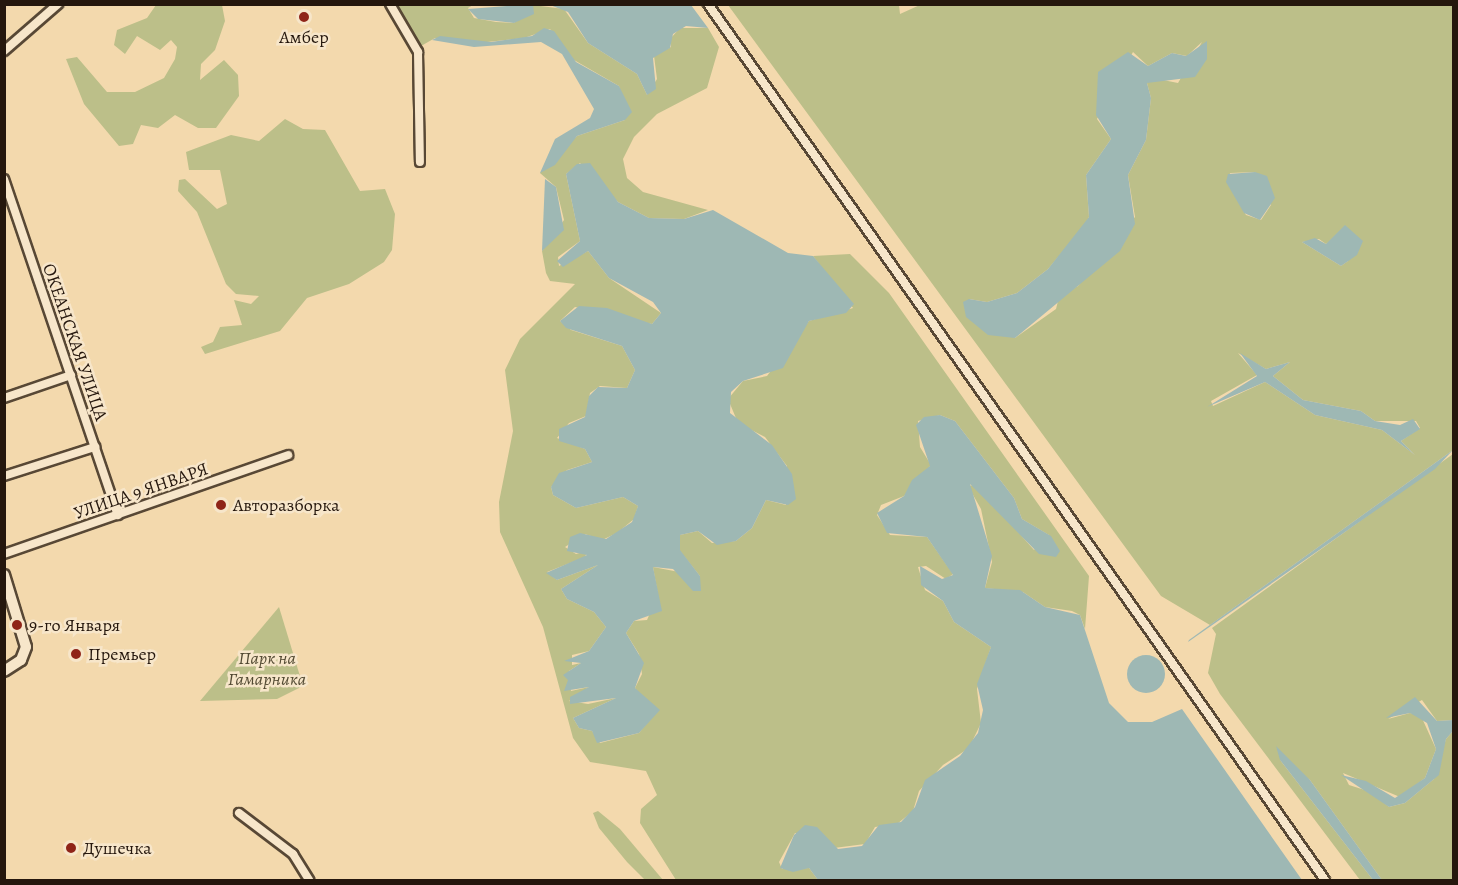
<!DOCTYPE html>
<meta charset="utf-8">
<style>
body{margin:0}
#map{position:relative;width:1458px;height:885px;overflow:hidden;background:#f3d9ad;font-family:Alegreya,serif}
div>[style]{position:absolute}
.green>*{inset:0;background:#bcbf89}
.water>*{inset:0;background:#9eb8b4}
.round{border-radius:50%}
.roads{filter:drop-shadow(2px 0 #584835) drop-shadow(-2px 0 #584835) drop-shadow(0 2px #584835) drop-shadow(0 -2px #584835)}
.street>*{height:8px;margin:-4px;padding:0 4px;transform-origin:4px;border-radius:4px;background:#f7e6ca}
.secondary>*{height:10px;margin:-5px;padding:0 5px;transform-origin:5px;border-radius:5px;background:#f7e6ca}
.dots>*{width:16px;height:16px;translate:-50% -50%;box-sizing:border-box;border:3px solid #f7e6ca;border-radius:50%}
span{translate:-50% -50%;white-space:nowrap;text-align:center;line-height:1.15;-webkit-text-stroke:5px #f7e6ca;paint-order:stroke}
.poi-label{font-size:18px;color:#25170d}
.left{translate:0 -50%;text-align:left}
.street-label{font-size:18px;color:#25170d}
.park-label{font-size:18px;color:#524932;font-style:italic}
.frame{position:absolute;inset:0;border:6px solid #25170d;pointer-events:none}
</style>
<div id="map">
<div class="green">
<i style="clip-path:polygon(evenodd,922px 4px,1453px 5px,1453px 450px,1210px 625px,1161px 596px,728px 5px,899px 5px,900px 14px,922px 4px,1202px 42px,1178px 83px,1153px 78px,1147px 83px,1151px 98px,1146px 140px,1128px 175px,1135px 217px,1078px 286px,1059px 297px,1056px 309px,1015px 338px,969px 299px,987px 302px,1017px 293px,1048px 269px,1084px 226px,1089px 217px,1086px 175px,1111px 139px,1097px 119px,1133px 52px,1148px 66px,1172px 53px,1187px 56px,1202px 42px,922px 4px,1255px 172px,1271px 205px,1261px 220px,1246px 215px,1228px 184px,1230px 173px,1255px 172px,922px 4px,1319px 239px,1326px 244px,1332px 240px,1348px 261px,1341px 266px,1302px 242px,1319px 239px,922px 4px,1238px 353px,1266px 369px,1290px 362px,1273px 376px,1303px 400px,1361px 411px,1375px 421px,1416px 421px,1420px 428px,1401px 441px,1415px 455px,1382px 430px,1315px 415px,1265px 382px,1213px 406px,1211px 401px,1257px 375px,1238px 353px)"></i>
<i style="clip-path:polygon(156px 5px,222px 5px,225px 21px,215px 50px,201px 64px,200px 80px,224px 60px,238px 75px,239px 96px,216px 128px,198px 128px,175px 115px,158px 128px,141px 125px,133px 144px,119px 146px,84px 104px,66px 59px,77px 57px,107px 92px,135px 92px,164px 78px,175px 59px,177px 47px,171px 40px,160px 50px,137px 36px,125px 54px,114px 45px,117px 30px,147px 18px)"></i>
<i style="clip-path:polygon(394px 5px,473px 5px,468px 8px,474px 18px,496px 22px,514px 23px,533px 5px,564px 9px,588px 43px,637px 74px,647px 95px,657px 79px,654px 56px,671px 47px,670px 39px,680px 28px,708px 28px,719px 47px,707px 88px,657px 114px,634px 137px,623px 159px,627px 178px,643px 192px,708px 210px,684px 219px,649px 218px,618px 202px,580px 163px,566px 174px,580px 241px,558px 257px,559px 266px,588px 251px,609px 278px,661px 313px,652px 324px,575px 307px,560px 321px,571px 330px,622px 346px,635px 370px,627px 388px,600px 386px,590px 393px,586px 416px,569px 423px,557px 438px,585px 449px,592px 462px,567px 470px,551px 487px,553px 495px,576px 508px,623px 497px,638px 506px,634px 519px,617px 533px,602px 540px,585px 534px,565px 547px,576px 554px,587px 551px,585px 557px,547px 572px,557px 580px,598px 565px,561px 589px,567px 599px,594px 612px,606px 627px,589px 651px,572px 655px,572px 665px,581px 663px,569px 671px,571px 691px,589px 687px,569px 701px,588px 704px,616px 698px,573px 718px,579px 728px,592px 731px,600px 743px,639px 733px,652px 717px,635px 688px,642px 674px,639px 654px,626px 633px,634px 621px,647px 620px,658px 595px,653px 567px,700px 576px,680px 551px,680px 535px,698px 531px,712px 543px,736px 541px,752px 528px,766px 500px,786px 505px,787px 466px,765px 437px,738px 423px,728px 399px,743px 381px,767px 376px,809px 321px,853px 308px,813px 256px,850px 254px,889px 293px,1089px 576px,1085px 629px,1080px 615px,1072px 611px,1045px 607px,1023px 592px,985px 588px,992px 562px,981px 509px,968px 486px,976px 485px,1034px 550px,1049px 535px,1022px 519px,1014px 498px,955px 421px,940px 415px,918px 421px,920px 447px,931px 465px,904px 496px,881px 505px,877px 515px,890px 535px,927px 537px,953px 574px,946px 579px,926px 566px,918px 567px,925px 590px,943px 601px,954px 622px,991px 647px,977px 689px,981px 723px,969px 748px,943px 765px,919px 791px,913px 811px,897px 824px,875px 827px,865px 844px,834px 848px,823px 834px,795px 833px,779px 862px,782px 869px,809px 868px,818px 880px,676px 880px,640px 823px,641px 809px,657px 795px,646px 771px,590px 762px,573px 738px,543px 627px,500px 532px,499px 502px,513px 431px,505px 370px,520px 339px,575px 284px,550px 281px,546px 273px,542px 251px,564px 220px,556px 187px,540px 173px,577px 136px,625px 120px,619px 86px,574px 60px,550px 29px,524px 38px,478px 43px,435px 38px,421px 46px)"></i>
<i style="clip-path:polygon(285px 119px,303px 129px,325px 130px,360px 191px,385px 189px,395px 214px,392px 250px,384px 262px,349px 284px,307px 298px,280px 331px,205px 354px,201px 347px,213px 342px,220px 327px,242px 325px,234px 300px,251px 304px,259px 296px,236px 294px,226px 284px,197px 212px,178px 191px,179px 180px,185px 179px,217px 209px,227px 204px,220px 170px,189px 170px,186px 152px,231px 135px,259px 141px)"></i>
<i style="clip-path:polygon(1453px 454px,1453px 720px,1437px 721px,1422px 700px,1388px 719px,1410px 713px,1421px 716px,1436px 749px,1425px 778px,1400px 797px,1343px 773px,1349px 785px,1371px 792px,1389px 807px,1405px 803px,1434px 779px,1446px 739px,1453px 731px,1453px 880px,1382px 880px,1310px 780px,1280px 760px,1373px 880px,1360px 880px,1220px 694px,1208px 673px,1216px 634px,1212px 628px)"></i>
<i style="clip-path:polygon(279px 607px,303px 686px,277px 699px,200px 701px)"></i>
<i style="clip-path:polygon(598px 811px,620px 829px,663px 880px,645px 880px,627px 862px,599px 828px,593px 813px)"></i>
</div>
<div class="water">
<i style="clip-path:polygon(533px 4px,534px 14px,514px 23px,478px 19px,468px 9px)"></i>
<i style="clip-path:polygon(550px 5px,691px 5px,708px 28px,686px 26px,673px 34px,670px 48px,653px 58px,656px 89px,647px 95px,637px 74px,588px 43px,568px 12px)"></i>
<i style="clip-path:polygon(544px 28px,554px 31px,576px 62px,619px 86px,632px 112px,625px 120px,577px 136px,555px 165px,540px 173px,555px 139px,590px 118px,594px 109px,562px 54px,541px 42px,474px 47px,432px 40px,440px 36px,491px 42px,532px 36px)"></i>
<i style="clip-path:polygon(1207px 41px,1207px 59px,1195px 77px,1147px 83px,1151px 98px,1146px 140px,1128px 175px,1135px 224px,1120px 251px,1015px 338px,988px 335px,966px 317px,963px 302px,969px 299px,987px 302px,1017px 293px,1048px 269px,1089px 217px,1086px 175px,1111px 139px,1096px 115px,1098px 72px,1128px 52px,1148px 66px,1172px 53px,1186px 56px)"></i>
<i style="clip-path:polygon(590px 163px,618px 202px,649px 218px,684px 219px,713px 210px,788px 253px,813px 256px,854px 304px,846px 313px,809px 321px,783px 368px,743px 381px,731px 392px,730px 413px,772px 445px,792px 474px,796px 499px,788px 505px,766px 500px,752px 528px,736px 541px,717px 545px,698px 531px,680px 535px,680px 550px,700px 576px,701px 591px,693px 591px,673px 569px,653px 567px,662px 611px,634px 621px,626px 633px,644px 663px,635px 688px,660px 710px,639px 733px,597px 743px,592px 731px,579px 728px,573px 718px,616px 698px,570px 704px,570px 697px,589px 687px,564px 691px,568px 680px,563px 675px,581px 663px,564px 661px,589px 651px,606px 627px,594px 612px,567px 599px,561px 589px,598px 565px,557px 580px,546px 573px,587px 555px,567px 551px,570px 537px,580px 533px,606px 539px,632px 522px,638px 506px,623px 497px,576px 508px,553px 495px,551px 487px,559px 473px,592px 462px,585px 449px,559px 441px,559px 429px,585px 417px,589px 396px,598px 387px,627px 388px,635px 370px,622px 346px,566px 328px,560px 321px,579px 306px,607px 308px,652px 324px,661px 313px,653px 302px,609px 278px,588px 251px,563px 267px,557px 261px,580px 241px,566px 174px,577px 164px)"></i>
<i style="clip-path:polygon(1255px 172px,1267px 176px,1275px 198px,1260px 220px,1244px 213px,1226px 182px,1228px 174px)"></i>
<i style="clip-path:polygon(545px 179px,556px 187px,564px 230px,542px 251px)"></i>
<i style="clip-path:polygon(1345px 225px,1363px 241px,1357px 255px,1341px 266px,1302px 242px,1315px 238px,1326px 244px)"></i>
<i style="clip-path:polygon(1240px 353px,1266px 369px,1290px 362px,1273px 376px,1303px 400px,1361px 411px,1375px 421px,1400px 425px,1413px 419px,1420px 429px,1401px 441px,1415px 455px,1382px 430px,1315px 415px,1265px 382px,1207px 407px,1257px 376px)"></i>
<i style="clip-path:polygon(940px 415px,955px 421px,1014px 498px,1022px 519px,1051px 536px,1060px 551px,1056px 557px,1039px 554px,970px 484px,992px 556px,985px 588px,1020px 590px,1045px 607px,1080px 615px,1109px 703px,1128px 722px,1152px 722px,1182px 709px,1302px 880px,818px 880px,809px 868px,793px 872px,780px 868px,794px 835px,805px 825px,817px 827px,838px 849px,862px 846px,879px 825px,901px 822px,915px 807px,925px 780px,960px 756px,978px 733px,983px 710px,977px 684px,991px 647px,954px 622px,943px 601px,921px 585px,920px 566px,942px 579px,953px 575px,927px 537px,887px 533px,877px 513px,904px 496px,912px 480px,930px 466px,916px 425px,924px 417px)"></i>
<i style="clip-path:polygon(1453px 450px,1435px 469px,1188px 642px,1189px 640px)"></i>
<i class="round" style="left:1127px;top:655px;width:38px;height:38px"></i>
<i style="clip-path:polygon(1415px 697px,1437px 721px,1453px 720px,1453px 731px,1446px 739px,1439px 775px,1405px 803px,1389px 807px,1341px 775px,1366px 781px,1395px 798px,1425px 778px,1436px 749px,1427px 723px,1410px 713px,1386px 718px)"></i>
<i style="clip-path:polygon(1276px 746px,1310px 780px,1382px 880px,1373px 880px,1280px 760px)"></i>
</div>
<div class="roads">
<div class="street">
<i style="left:390px;top:4px;width:56px;rotate:59.7deg"></i>
<i style="left:418px;top:52px;width:110px;rotate:89deg"></i>
<i style="left:708px;top:4px;width:1071px;rotate:54.84deg"></i>
<i style="left:4px;top:51px;width:72px;rotate:-41deg"></i>
<i style="left:4px;top:179px;width:355px;rotate:71.3deg"></i>
<i style="left:4px;top:398px;width:71px;rotate:-18.9deg"></i>
<i style="left:4px;top:476px;width:96px;rotate:-17.7deg"></i>
<i style="left:4px;top:554px;width:301px;rotate:-19.2deg"></i>
<i style="left:239px;top:813px;width:68px;rotate:37.2deg"></i>
<i style="left:293px;top:854px;width:31px;rotate:58deg"></i>
</div>
<div class="secondary">
<i style="left:4px;top:575px;width:75px;rotate:73deg"></i>
<i style="left:26px;top:647px;width:14px;rotate:111deg"></i>
<i style="left:21px;top:660px;width:20px;rotate:147deg"></i>
</div>
</div>
<div class="dots">
<i style="left:304px;top:17px;background:#8f2418"></i>
<i style="left:221px;top:505px;background:#8f2418"></i>
<i style="left:17px;top:625px;background:#8f2418"></i>
<i style="left:76px;top:654px;background:#8f2418"></i>
<i style="left:71px;top:848px;background:#8f2418"></i>
</div>
<div class="poi-label">
<span style="left:304px;top:37px">Амбер</span>
<span class="left" style="left:233px;top:505px">Авторазборка</span>
<span class="left" style="left:29px;top:625px">9-го Января</span>
<span class="left" style="left:88px;top:654px">Премьер</span>
<span class="left" style="left:83px;top:848px">Душечка</span>
</div>
<div class="street-label">
<span style="left:75px;top:342px;rotate:71deg">ОКЕАНСКАЯ УЛИЦА</span>
<span style="left:141px;top:491px;rotate:-19deg">УЛИЦА 9 ЯНВАРЯ</span>
</div>
<div class="park-label">
<span style="left:267px;top:669px">Парк на<br>Гамарника</span>
</div>
<div class="frame"></div>
</div>
